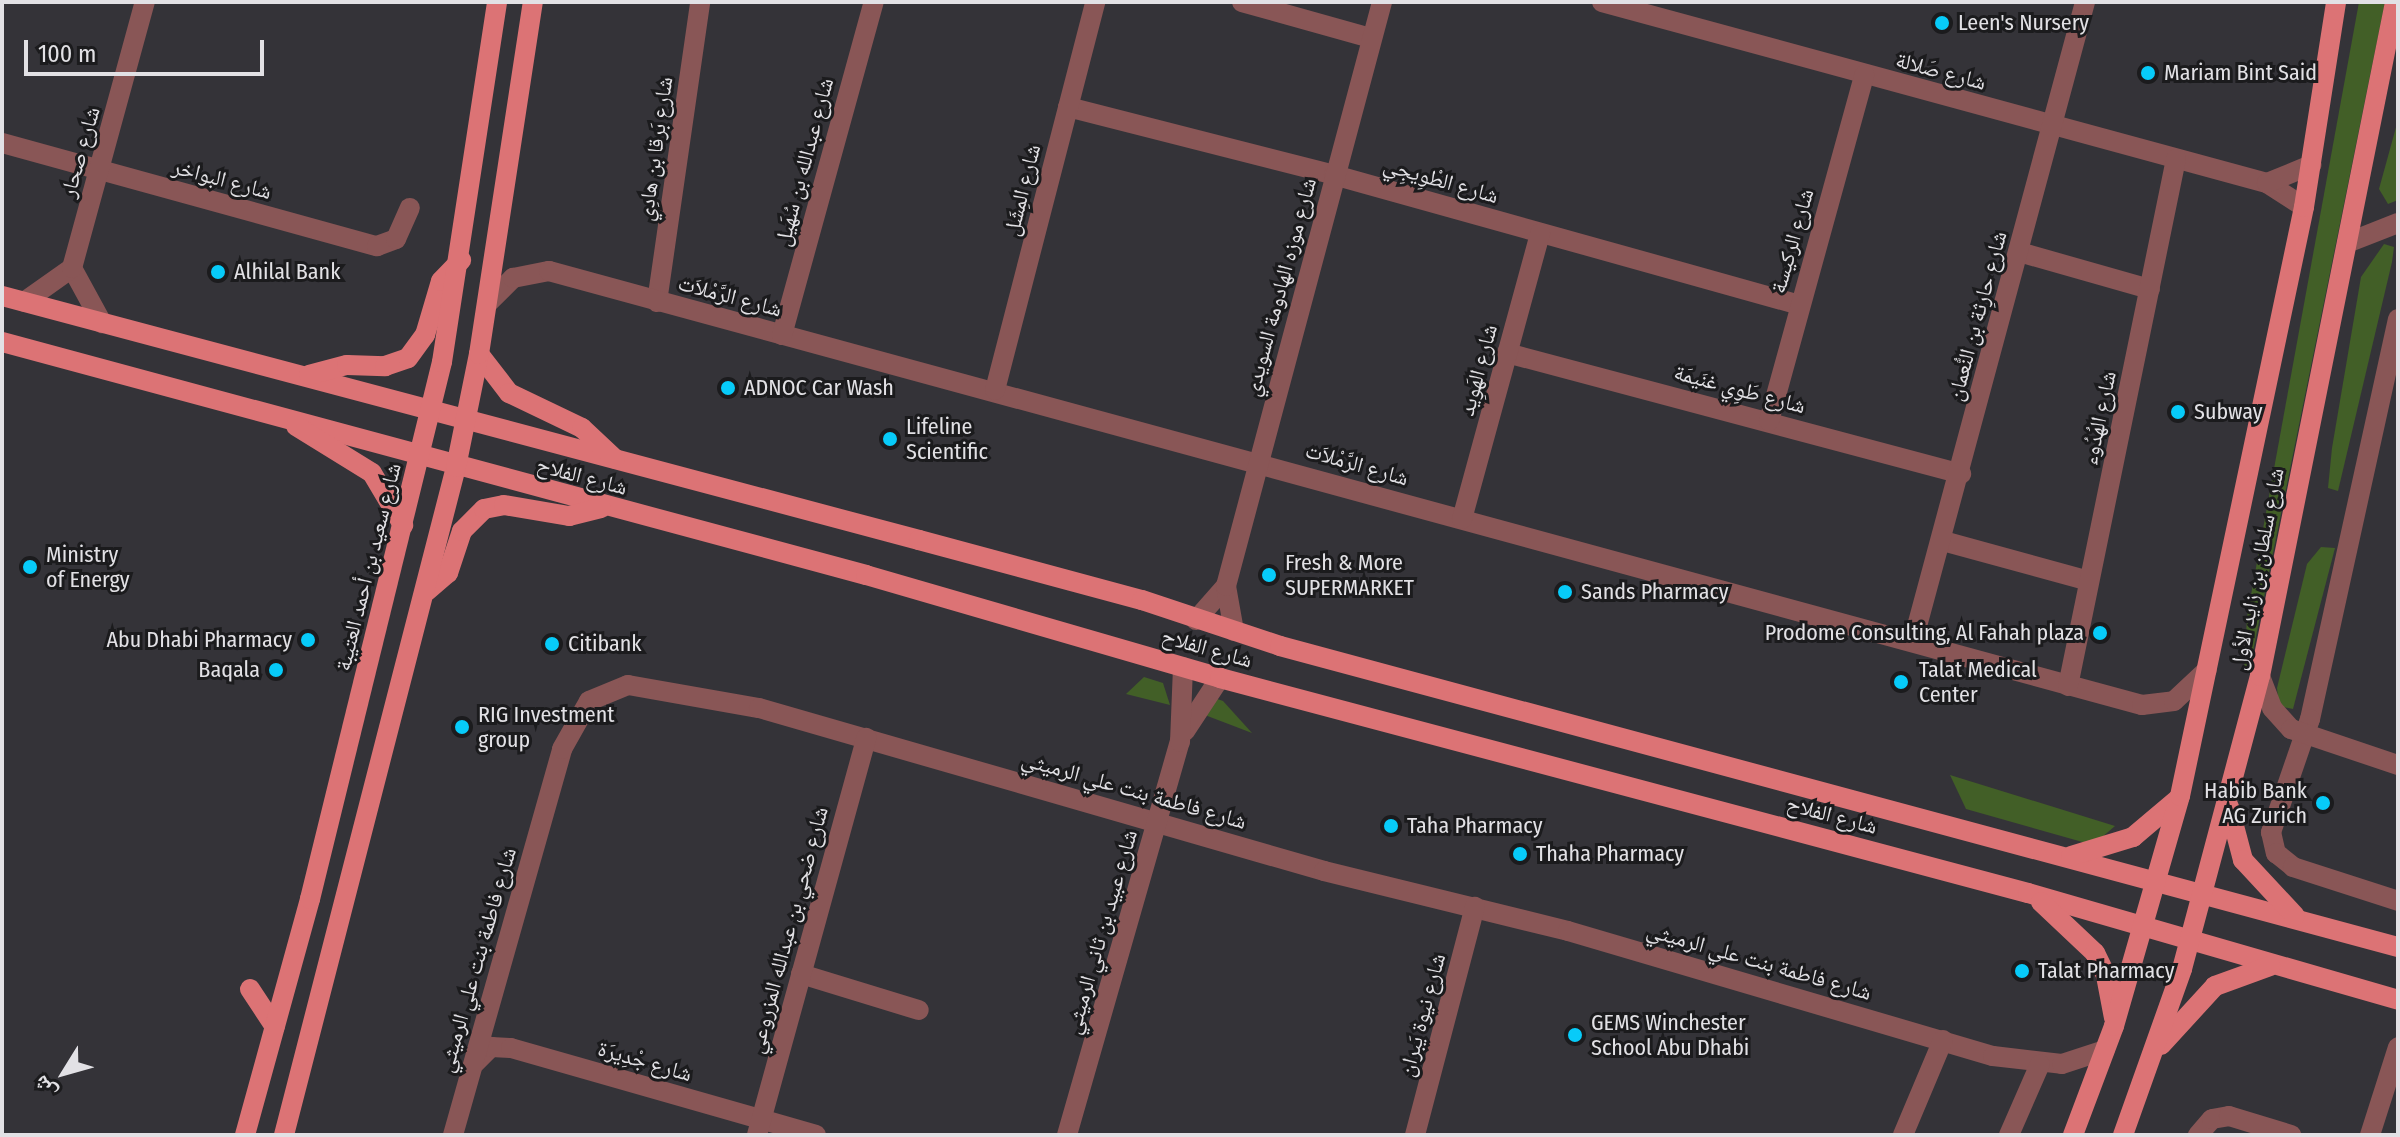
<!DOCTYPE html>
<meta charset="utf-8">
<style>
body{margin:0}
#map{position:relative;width:2400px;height:1137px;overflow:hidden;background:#343338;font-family:"Fira Sans Condensed","Noto Naskh Arabic",sans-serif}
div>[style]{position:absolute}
.green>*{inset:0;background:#425f27}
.minor>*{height:20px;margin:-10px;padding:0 10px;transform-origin:10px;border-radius:10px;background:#895656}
.major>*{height:20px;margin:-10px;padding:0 10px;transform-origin:10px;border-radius:10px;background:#dc7375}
.dots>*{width:22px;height:22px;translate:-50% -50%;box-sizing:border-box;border:4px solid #1b1b1d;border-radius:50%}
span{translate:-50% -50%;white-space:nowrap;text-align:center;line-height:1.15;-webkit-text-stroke:6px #1b1b1d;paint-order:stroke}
.poi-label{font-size:22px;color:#e2e1e5}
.left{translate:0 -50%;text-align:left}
.right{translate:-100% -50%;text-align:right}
.street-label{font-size:22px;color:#e2e1e5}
.frame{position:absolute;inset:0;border:4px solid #e2e1e5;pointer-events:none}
.north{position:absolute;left:24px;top:1033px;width:80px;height:80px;-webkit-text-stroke:6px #1b1b1d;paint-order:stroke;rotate:233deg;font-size:22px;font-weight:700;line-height:32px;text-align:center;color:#e2e1e5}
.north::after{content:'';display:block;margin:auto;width:28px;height:36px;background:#e2e1e5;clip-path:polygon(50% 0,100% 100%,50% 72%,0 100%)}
.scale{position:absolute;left:24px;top:40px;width:240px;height:36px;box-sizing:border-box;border:4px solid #e2e1e5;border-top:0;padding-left:10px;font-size:24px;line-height:28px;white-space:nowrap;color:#e2e1e5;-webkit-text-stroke:6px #1b1b1d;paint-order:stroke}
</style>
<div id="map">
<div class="green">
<i style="clip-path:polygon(2359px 2px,2385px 2px,2252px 656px,2244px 671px,2247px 617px)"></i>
<i style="clip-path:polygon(2398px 120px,2398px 200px,2388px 204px,2379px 189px)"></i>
<i style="clip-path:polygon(2384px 244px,2394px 247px,2392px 262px,2338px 491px,2328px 488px,2332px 448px,2361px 277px)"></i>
<i style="clip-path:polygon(2321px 547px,2335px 548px,2293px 709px,2279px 706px,2277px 688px,2307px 564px)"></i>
<i style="clip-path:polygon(1144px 677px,1163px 683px,1170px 705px,1126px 694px)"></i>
<i style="clip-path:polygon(1206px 695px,1223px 701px,1252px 733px,1197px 712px)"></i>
<i style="clip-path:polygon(1950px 775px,2115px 826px,2093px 845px,1966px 809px)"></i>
</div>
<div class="minor">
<i style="left:1242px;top:2px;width:134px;rotate:15.6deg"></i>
<i style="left:1602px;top:2px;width:689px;rotate:15.23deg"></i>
<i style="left:2267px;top:183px;width:44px;rotate:33deg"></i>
<i style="left:1068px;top:107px;width:275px;rotate:14.3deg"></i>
<i style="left:1334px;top:175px;width:484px;rotate:15.6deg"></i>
<i style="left:2px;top:143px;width:389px;rotate:15.4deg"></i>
<i style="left:377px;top:246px;width:20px;rotate:-20deg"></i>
<i style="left:396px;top:239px;width:34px;rotate:-66deg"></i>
<i style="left:2267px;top:183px;width:48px;rotate:-22.2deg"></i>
<i style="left:2347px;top:243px;width:55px;rotate:-21.4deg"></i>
<i style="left:2019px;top:252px;width:136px;rotate:15.8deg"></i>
<i style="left:72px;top:268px;width:63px;rotate:61.4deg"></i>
<i style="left:24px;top:302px;width:59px;rotate:-35.3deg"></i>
<i style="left:72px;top:268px;width:276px;rotate:-74.7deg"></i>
<i style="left:657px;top:302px;width:303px;rotate:-81.8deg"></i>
<i style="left:487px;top:304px;width:37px;rotate:-45deg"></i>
<i style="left:513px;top:278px;width:37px;rotate:-11deg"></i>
<i style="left:549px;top:271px;width:1651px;rotate:15.24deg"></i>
<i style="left:2142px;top:705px;width:32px;rotate:-7deg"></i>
<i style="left:2174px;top:701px;width:45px;rotate:-43.2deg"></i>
<i style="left:2398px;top:319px;width:410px;rotate:102.4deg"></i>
<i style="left:2310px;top:719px;width:120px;rotate:109deg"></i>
<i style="left:2271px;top:832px;width:22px;rotate:77deg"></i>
<i style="left:2276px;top:853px;width:22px;rotate:39deg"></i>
<i style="left:2293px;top:867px;width:110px;rotate:17.9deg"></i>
<i style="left:782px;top:335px;width:345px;rotate:-74.6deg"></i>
<i style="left:1507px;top:353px;width:470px;rotate:14.9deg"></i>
<i style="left:995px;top:390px;width:401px;rotate:-75.5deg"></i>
<i style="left:1769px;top:421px;width:359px;rotate:-74.6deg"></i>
<i style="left:1462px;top:519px;width:296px;rotate:-74.7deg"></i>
<i style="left:1943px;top:541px;width:151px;rotate:15.3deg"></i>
<i style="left:1196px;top:620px;width:45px;rotate:-48.6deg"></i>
<i style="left:1234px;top:631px;width:46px;rotate:-100.1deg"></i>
<i style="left:1226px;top:586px;width:604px;rotate:-75.04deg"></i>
<i style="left:1913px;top:641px;width:662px;rotate:-74.93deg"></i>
<i style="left:2260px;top:676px;width:34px;rotate:69deg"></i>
<i style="left:2272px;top:708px;width:28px;rotate:48deg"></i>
<i style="left:2291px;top:729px;width:113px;rotate:18.6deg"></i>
<i style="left:2068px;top:686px;width:538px;rotate:-78.42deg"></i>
<i style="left:1185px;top:731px;width:64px;rotate:-56.6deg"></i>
<i style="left:801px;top:974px;width:123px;rotate:17deg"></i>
<i style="left:475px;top:1063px;width:23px;rotate:-45deg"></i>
<i style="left:491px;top:1047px;width:20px;rotate:3deg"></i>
<i style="left:511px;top:1048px;width:317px;rotate:15.9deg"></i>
<i style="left:453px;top:1135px;width:401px;rotate:-74.2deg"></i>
<i style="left:562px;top:749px;width:55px;rotate:-60.6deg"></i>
<i style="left:589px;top:701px;width:42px;rotate:-22.3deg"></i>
<i style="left:628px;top:685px;width:133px;rotate:10deg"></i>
<i style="left:759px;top:708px;width:588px;rotate:16.09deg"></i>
<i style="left:1324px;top:871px;width:251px;rotate:13.8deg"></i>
<i style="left:1568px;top:931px;width:443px;rotate:16.4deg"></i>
<i style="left:1993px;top:1056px;width:69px;rotate:6.6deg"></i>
<i style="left:2062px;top:1064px;width:45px;rotate:-18deg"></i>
<i style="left:757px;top:1135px;width:412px;rotate:-74.6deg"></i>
<i style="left:1067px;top:1135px;width:409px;rotate:-74deg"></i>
<i style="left:1180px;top:742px;width:75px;rotate:-87.7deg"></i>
<i style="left:1415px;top:1135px;width:236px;rotate:-75.3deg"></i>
<i style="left:1903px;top:1135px;width:103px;rotate:-67.2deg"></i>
<i style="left:2009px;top:1135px;width:77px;rotate:-66.4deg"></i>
<i style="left:2198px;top:1135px;width:21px;rotate:-49deg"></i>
<i style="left:2212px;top:1119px;width:17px;rotate:-10deg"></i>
<i style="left:2229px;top:1116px;width:65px;rotate:17deg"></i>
<i style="left:2370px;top:1135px;width:92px;rotate:-72.3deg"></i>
</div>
<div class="major">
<i style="left:2px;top:296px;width:949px;rotate:14.9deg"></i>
<i style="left:919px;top:540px;width:231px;rotate:15.1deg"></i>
<i style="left:1142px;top:600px;width:145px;rotate:18.4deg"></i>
<i style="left:1280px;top:646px;width:1158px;rotate:15.07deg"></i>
<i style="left:2px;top:342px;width:895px;rotate:15.09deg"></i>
<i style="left:866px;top:575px;width:369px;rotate:16.2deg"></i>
<i style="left:1220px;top:678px;width:836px;rotate:14.9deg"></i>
<i style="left:2028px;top:893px;width:385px;rotate:16.1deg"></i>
<i style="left:479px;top:354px;width:49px;rotate:52.4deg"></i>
<i style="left:509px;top:393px;width:81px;rotate:25.6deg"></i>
<i style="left:582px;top:428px;width:45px;rotate:43.2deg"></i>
<i style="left:309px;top:375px;width:39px;rotate:-15deg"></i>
<i style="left:347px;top:365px;width:38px;rotate:2deg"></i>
<i style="left:385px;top:366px;width:24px;rotate:-19deg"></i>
<i style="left:408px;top:358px;width:29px;rotate:-54deg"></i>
<i style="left:425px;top:335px;width:56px;rotate:-73.5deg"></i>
<i style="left:441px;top:281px;width:29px;rotate:-46deg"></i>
<i style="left:296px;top:426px;width:89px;rotate:31.7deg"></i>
<i style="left:372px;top:473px;width:61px;rotate:59.2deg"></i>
<i style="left:427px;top:591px;width:28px;rotate:-41deg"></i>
<i style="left:448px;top:573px;width:44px;rotate:-71.6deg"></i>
<i style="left:462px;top:531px;width:31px;rotate:-45deg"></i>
<i style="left:484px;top:509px;width:20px;rotate:-11deg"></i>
<i style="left:504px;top:505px;width:66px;rotate:9.6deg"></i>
<i style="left:569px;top:516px;width:33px;rotate:-14deg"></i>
<i style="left:2229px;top:807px;width:55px;rotate:75.2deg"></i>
<i style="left:2243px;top:860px;width:76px;rotate:47.1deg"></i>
<i style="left:2071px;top:856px;width:65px;rotate:-17deg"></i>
<i style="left:2133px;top:837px;width:59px;rotate:-40.2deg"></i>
<i style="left:2041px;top:902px;width:74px;rotate:43.4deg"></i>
<i style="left:2095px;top:953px;width:25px;rotate:64deg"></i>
<i style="left:2106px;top:976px;width:43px;rotate:79.2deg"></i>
<i style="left:250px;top:989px;width:45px;rotate:56.7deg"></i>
<i style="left:2161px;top:1045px;width:80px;rotate:-47.5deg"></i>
<i style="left:2215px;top:986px;width:59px;rotate:-20deg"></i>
<i style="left:245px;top:1135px;width:245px;rotate:-74.6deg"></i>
<i style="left:310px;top:899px;width:553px;rotate:-76.19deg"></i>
<i style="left:442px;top:362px;width:364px;rotate:-81.3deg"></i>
<i style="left:284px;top:1135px;width:690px;rotate:-75.56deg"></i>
<i style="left:456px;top:467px;width:115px;rotate:-78.5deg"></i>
<i style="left:479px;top:354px;width:356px;rotate:-81.3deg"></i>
<i style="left:2073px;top:1135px;width:116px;rotate:-69.4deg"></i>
<i style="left:2114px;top:1026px;width:239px;rotate:-74deg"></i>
<i style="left:2180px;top:796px;width:602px;rotate:-78.11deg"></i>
<i style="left:2304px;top:207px;width:207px;rotate:-81.1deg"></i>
<i style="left:2123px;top:1135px;width:176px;rotate:-70.4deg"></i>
<i style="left:2182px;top:969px;width:303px;rotate:-75.1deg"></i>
<i style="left:2260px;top:676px;width:687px;rotate:-78.67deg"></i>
</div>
<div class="dots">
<i style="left:1942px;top:23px;background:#07cbf9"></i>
<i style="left:2148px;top:73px;background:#07cbf9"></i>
<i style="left:218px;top:272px;background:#07cbf9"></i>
<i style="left:728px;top:388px;background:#07cbf9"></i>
<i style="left:2178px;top:412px;background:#07cbf9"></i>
<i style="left:890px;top:439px;background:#07cbf9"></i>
<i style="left:30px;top:567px;background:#07cbf9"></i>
<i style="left:1269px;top:575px;background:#07cbf9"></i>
<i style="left:1565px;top:592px;background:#07cbf9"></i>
<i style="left:2100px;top:633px;background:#07cbf9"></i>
<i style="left:308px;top:640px;background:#07cbf9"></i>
<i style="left:552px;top:644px;background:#07cbf9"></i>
<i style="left:276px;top:670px;background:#07cbf9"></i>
<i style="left:1901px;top:682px;background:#07cbf9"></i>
<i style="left:462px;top:727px;background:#07cbf9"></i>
<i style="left:2323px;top:803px;background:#07cbf9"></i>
<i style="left:1391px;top:826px;background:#07cbf9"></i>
<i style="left:1520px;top:854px;background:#07cbf9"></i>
<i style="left:2022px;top:971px;background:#07cbf9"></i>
<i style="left:1575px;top:1035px;background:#07cbf9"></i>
</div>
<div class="poi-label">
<span class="left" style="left:1958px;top:23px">Leen's Nursery</span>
<span class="left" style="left:2164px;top:73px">Mariam Bint Said</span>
<span class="left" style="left:234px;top:272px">Alhilal Bank</span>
<span class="left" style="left:744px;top:388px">ADNOC Car Wash</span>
<span class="left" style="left:2194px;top:412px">Subway</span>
<span class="left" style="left:906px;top:439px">Lifeline<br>Scientific</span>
<span class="left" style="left:46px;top:567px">Ministry<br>of Energy</span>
<span class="left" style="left:1285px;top:575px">Fresh &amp; More<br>SUPERMARKET</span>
<span class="left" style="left:1581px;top:592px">Sands Pharmacy</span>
<span class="right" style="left:2084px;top:633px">Prodome Consulting, Al Fahah plaza</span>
<span class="right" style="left:292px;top:640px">Abu Dhabi Pharmacy</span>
<span class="left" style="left:568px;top:644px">Citibank</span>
<span class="left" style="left:1919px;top:682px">Talat Medical<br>Center</span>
<span class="right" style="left:260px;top:670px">Baqala</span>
<span class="left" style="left:478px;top:727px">RIG Investment<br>group</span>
<span class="right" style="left:2307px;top:803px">Habib Bank<br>AG Zurich</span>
<span class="left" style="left:1407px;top:826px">Taha Pharmacy</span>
<span class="left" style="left:1536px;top:854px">Thaha Pharmacy</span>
<span class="left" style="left:2038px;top:971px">Talat Pharmacy</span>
<span class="left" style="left:1591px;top:1035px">GEMS Winchester<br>School Abu Dhabi</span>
</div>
<div class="street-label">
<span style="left:1941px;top:71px;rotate:15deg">شارع صَلالة</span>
<span style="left:655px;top:149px;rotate:-82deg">شارع بَرقا بن هادِي</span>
<span style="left:80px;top:152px;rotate:-74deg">شارع صحار</span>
<span style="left:804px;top:162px;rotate:-75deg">شارع عبدالله بن سُهَيل</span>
<span style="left:222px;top:179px;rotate:15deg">شارع البواخر</span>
<span style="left:1441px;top:180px;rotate:16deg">شارع الطْوِيجِي</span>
<span style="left:1022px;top:190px;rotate:-76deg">شارع المِشَل</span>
<span style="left:1792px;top:241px;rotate:-74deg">شارع الركيسة</span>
<span style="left:1280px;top:287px;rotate:-75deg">شارع موزه الهادومة السويدي</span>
<span style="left:730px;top:296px;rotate:15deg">شارع الرَّمْلاَت</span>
<span style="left:1977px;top:316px;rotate:-75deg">شارع حارِثة بن النُّعمان</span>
<span style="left:1478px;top:370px;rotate:-75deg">شارع الهَوِيد</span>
<span style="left:1740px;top:389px;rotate:15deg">شارع طَوِي غنَيمَة</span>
<span style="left:2099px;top:418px;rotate:-78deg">شارع الهُدُوء</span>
<span style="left:1357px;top:464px;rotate:16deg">شارع الرَّمْلاَت</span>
<span style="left:582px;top:476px;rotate:15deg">شارع الفلاح</span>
<span style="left:368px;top:567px;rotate:-76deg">شارع سعيد بن أحمد العتيبة</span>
<span style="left:2257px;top:569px;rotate:-79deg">شارع سلطان بن زايد الأول</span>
<span style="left:1207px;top:648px;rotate:16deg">شارع الفلاح</span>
<span style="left:1134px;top:790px;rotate:16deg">شارع فاطمة بنت علي الرميثي</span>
<span style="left:1832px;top:815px;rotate:15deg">شارع الفلاح</span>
<span style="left:788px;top:930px;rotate:-75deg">شارع ضحي بن عبدالله المزروعي</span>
<span style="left:1101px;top:932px;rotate:-74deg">شارع عبيد بن ثاني الرميثي</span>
<span style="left:477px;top:960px;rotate:-74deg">شارع فاطمة بنت علي الرميثي</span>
<span style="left:1759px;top:961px;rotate:16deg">شارع فاطمة بنت علي الرميثي</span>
<span style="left:1422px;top:1015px;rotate:-75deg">شارع نيوة يَبران</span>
<span style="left:645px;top:1061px;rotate:16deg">شارع جْدِيرَة</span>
</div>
<div class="frame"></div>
<div class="north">ش</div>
<div class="scale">100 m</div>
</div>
